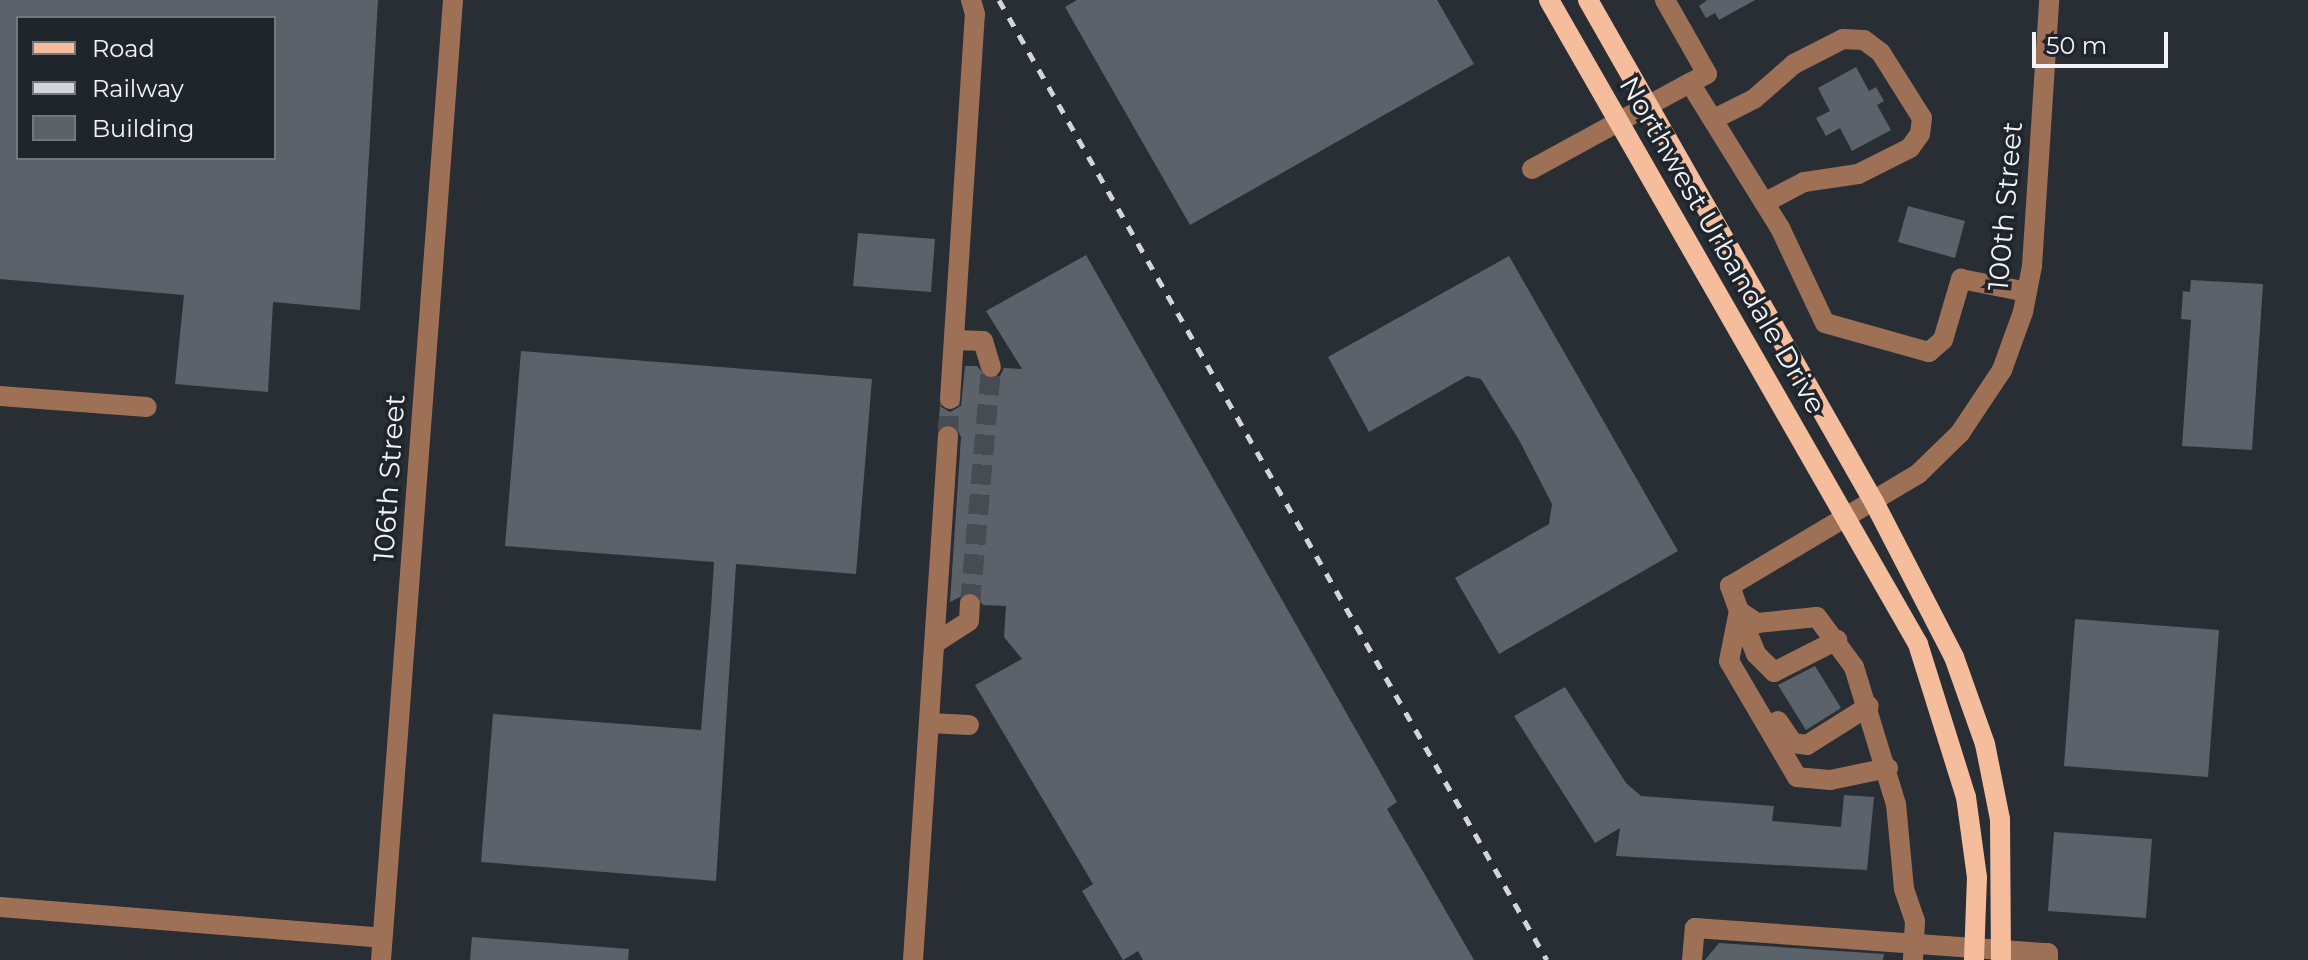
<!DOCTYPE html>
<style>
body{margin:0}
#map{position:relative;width:2308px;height:960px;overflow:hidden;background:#292e35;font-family:Montserrat,sans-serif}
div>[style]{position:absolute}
.building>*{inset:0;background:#5c626a}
.minor-tunnel>*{height:20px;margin-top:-10px;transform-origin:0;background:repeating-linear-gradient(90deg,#474c52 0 20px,transparent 0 30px)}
.minor>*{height:20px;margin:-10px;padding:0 10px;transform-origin:10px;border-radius:10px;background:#9e7156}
.major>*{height:20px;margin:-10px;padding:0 10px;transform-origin:10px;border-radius:10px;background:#f5bd9c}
.rail>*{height:5px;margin-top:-2.5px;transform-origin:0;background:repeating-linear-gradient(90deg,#d2d5db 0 10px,transparent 0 20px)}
span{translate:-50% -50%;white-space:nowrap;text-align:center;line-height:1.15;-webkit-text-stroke:7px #1f252b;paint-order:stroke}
.street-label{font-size:28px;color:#f1f4f9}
.legend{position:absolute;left:16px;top:16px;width:260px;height:144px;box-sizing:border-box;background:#1f252b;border:2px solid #73787d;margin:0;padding:10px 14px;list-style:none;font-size:24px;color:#f1f4f9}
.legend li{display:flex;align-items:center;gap:16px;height:40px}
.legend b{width:40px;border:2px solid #73787d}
.scale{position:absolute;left:2032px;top:32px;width:136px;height:36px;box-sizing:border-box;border:4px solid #f1f4f9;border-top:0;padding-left:10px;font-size:24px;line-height:28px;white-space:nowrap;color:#f1f4f9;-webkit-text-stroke:6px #1f252b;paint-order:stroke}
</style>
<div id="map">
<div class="building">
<i style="clip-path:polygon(evenodd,0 0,378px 0,360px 310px,273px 302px,268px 392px,175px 384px,184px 295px,0 279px,0 0,18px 18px,274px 18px,274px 158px,18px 158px,18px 18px)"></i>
<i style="clip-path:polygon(1077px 0,1437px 0,1474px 64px,1190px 225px,1065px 7px)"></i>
<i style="clip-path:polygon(1707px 0,1755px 0,1719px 20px,1715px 13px,1706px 18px,1699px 6px)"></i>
<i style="clip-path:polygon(1856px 67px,1869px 91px,1876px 87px,1884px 101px,1877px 105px,1891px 130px,1852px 151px,1840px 128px,1826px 136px,1816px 118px,1830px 111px,1818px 88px)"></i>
<i style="clip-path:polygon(1908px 206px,1965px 221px,1955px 258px,1898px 242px)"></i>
<i style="clip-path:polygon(858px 233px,935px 239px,931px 292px,853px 286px)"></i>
<i style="clip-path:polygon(1086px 255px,1397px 802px,1387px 809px,1474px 960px,1143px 960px,1138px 951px,1123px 960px,1082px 891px,1093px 884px,975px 685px,1022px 659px,1004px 637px,1006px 606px,983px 605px,972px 591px,950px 602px,961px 437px,955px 425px,938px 428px,940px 406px,950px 412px,961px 406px,965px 366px,977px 366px,989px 380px,1000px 376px,1004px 368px,1022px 369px,986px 311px)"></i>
<i style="clip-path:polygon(1509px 256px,1678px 551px,1499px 654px,1455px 578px,1549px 524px,1552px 504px,1519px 440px,1481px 379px,1467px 376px,1369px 432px,1328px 357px)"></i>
<i style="clip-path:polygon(2191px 280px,2263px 284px,2252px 450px,2182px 446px,2191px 320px,2181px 319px,2183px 291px,2190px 292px)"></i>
<i style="clip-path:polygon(521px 351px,872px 379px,856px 574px,736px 564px,716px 881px,481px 862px,493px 714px,701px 730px,711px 609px,714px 562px,505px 546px)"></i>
<i style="clip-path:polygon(2075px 619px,2219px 630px,2208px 777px,2064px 766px)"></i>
<i style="clip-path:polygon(1815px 666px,1841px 708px,1806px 730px,1778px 685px)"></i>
<i style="clip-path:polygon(1565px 687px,1626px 783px,1641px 796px,1774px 806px,1772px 821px,1841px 827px,1844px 795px,1874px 797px,1867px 870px,1616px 856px,1620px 828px,1595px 843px,1514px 716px)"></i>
<i style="clip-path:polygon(2054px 832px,2152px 839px,2146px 918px,2048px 911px)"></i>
<i style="clip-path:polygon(472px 937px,629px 949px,628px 960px,470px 960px)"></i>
<i style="clip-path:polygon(1719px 943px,1884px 954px,1883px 960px,1705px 960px)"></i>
</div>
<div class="minor-tunnel">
<i style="left:948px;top:436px;width:37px;rotate:-87deg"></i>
<i style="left:970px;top:604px;width:238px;rotate:-84.9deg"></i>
</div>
<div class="minor">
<i style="left:1665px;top:0;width:85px;rotate:60.4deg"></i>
<i style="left:1707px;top:74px;width:19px;rotate:152deg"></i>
<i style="left:1690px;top:83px;width:171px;rotate:58.2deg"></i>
<i style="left:1780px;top:228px;width:105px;rotate:64.7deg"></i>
<i style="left:1825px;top:323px;width:108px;rotate:15.6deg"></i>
<i style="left:1929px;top:352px;width:18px;rotate:-41deg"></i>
<i style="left:1943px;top:340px;width:64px;rotate:-73.6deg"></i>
<i style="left:1961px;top:279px;width:67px;rotate:11.1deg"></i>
<i style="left:1714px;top:119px;width:45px;rotate:-26.6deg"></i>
<i style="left:1754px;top:99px;width:53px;rotate:-41.2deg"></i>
<i style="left:1794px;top:64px;width:55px;rotate:-27deg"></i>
<i style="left:1843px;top:39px;width:21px;rotate:3deg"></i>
<i style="left:1864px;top:40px;width:21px;rotate:37deg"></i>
<i style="left:1881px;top:53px;width:77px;rotate:57.8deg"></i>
<i style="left:1922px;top:118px;width:16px;rotate:97deg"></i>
<i style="left:1920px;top:134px;width:17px;rotate:126deg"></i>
<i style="left:1910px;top:148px;width:58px;rotate:153.4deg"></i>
<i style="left:1858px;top:174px;width:55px;rotate:171.6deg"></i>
<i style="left:1804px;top:182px;width:45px;rotate:152.3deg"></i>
<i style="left:1532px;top:169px;width:180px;rotate:-28.6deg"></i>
<i style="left:955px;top:340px;width:28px;rotate:2deg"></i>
<i style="left:983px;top:341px;width:27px;rotate:73deg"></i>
<i style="left:0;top:396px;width:147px;rotate:4.3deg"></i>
<i style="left:950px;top:399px;width:386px;rotate:-86.3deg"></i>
<i style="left:975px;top:14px;width:15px;rotate:-106deg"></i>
<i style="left:1739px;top:611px;width:22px;rotate:34deg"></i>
<i style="left:1757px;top:623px;width:60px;rotate:-5.7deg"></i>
<i style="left:1817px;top:617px;width:62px;rotate:53.5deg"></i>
<i style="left:1854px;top:667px;width:143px;rotate:73deg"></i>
<i style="left:1896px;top:804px;width:85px;rotate:84.6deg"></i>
<i style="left:1904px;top:889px;width:34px;rotate:71deg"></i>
<i style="left:1915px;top:921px;width:39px;rotate:93deg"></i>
<i style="left:1739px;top:611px;width:46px;rotate:68.4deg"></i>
<i style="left:1756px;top:654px;width:25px;rotate:45deg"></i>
<i style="left:1774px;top:672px;width:71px;rotate:-26.9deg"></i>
<i style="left:935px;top:643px;width:40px;rotate:-32.9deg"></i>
<i style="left:969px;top:621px;width:17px;rotate:-87deg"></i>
<i style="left:1778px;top:721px;width:27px;rotate:56deg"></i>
<i style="left:1793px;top:743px;width:14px;rotate:8deg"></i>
<i style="left:1807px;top:745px;width:73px;rotate:-32.2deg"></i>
<i style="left:929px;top:723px;width:40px;rotate:2.9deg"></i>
<i style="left:1888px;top:768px;width:59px;rotate:168.3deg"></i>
<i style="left:1830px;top:780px;width:33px;rotate:-175deg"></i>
<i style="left:1797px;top:777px;width:134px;rotate:-120.4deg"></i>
<i style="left:1729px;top:661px;width:51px;rotate:-78.7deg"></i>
<i style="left:1739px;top:611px;width:27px;rotate:-110deg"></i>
<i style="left:1730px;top:586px;width:219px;rotate:-30.8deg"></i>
<i style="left:1918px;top:474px;width:59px;rotate:-44.3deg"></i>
<i style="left:1960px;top:433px;width:76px;rotate:-56.3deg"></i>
<i style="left:2002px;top:370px;width:62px;rotate:-70.1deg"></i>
<i style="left:2023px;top:312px;width:47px;rotate:-78.9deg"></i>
<i style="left:2032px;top:266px;width:267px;rotate:-86.3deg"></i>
<i style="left:0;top:907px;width:383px;rotate:4.6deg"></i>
<i style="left:381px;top:960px;width:963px;rotate:-85.71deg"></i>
<i style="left:913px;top:960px;width:525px;rotate:-86.18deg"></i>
<i style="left:1692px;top:960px;width:32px;rotate:-85deg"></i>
<i style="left:1695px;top:928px;width:354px;rotate:4.1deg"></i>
<i style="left:2048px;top:953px;width:7px;rotate:90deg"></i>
</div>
<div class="major">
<i style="left:1549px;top:0;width:742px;rotate:60.19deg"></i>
<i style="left:1918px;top:644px;width:160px;rotate:72.6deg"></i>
<i style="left:1966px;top:797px;width:81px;rotate:82.2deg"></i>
<i style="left:1977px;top:877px;width:83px;rotate:92.1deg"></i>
<i style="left:1588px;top:0;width:578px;rotate:60.33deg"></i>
<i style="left:1874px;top:502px;width:174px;rotate:62.7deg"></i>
<i style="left:1954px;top:657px;width:92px;rotate:70.4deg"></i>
<i style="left:1985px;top:744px;width:76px;rotate:78.7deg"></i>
<i style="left:2000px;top:819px;width:141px;rotate:89.6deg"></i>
</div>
<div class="rail">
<i style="left:999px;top:0;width:1105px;rotate:60.28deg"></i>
</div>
<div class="street-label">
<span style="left:2005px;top:206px;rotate:-85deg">100th Street</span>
<span style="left:1723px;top:245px;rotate:60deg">Northwest Urbandale Drive</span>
<span style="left:389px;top:478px;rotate:-86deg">106th Street</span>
</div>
<ul class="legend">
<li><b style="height:10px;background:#f5bd9c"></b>Road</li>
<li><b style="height:10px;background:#d2d5db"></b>Railway</li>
<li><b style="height:22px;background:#5c626a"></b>Building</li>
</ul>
<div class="scale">50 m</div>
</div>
